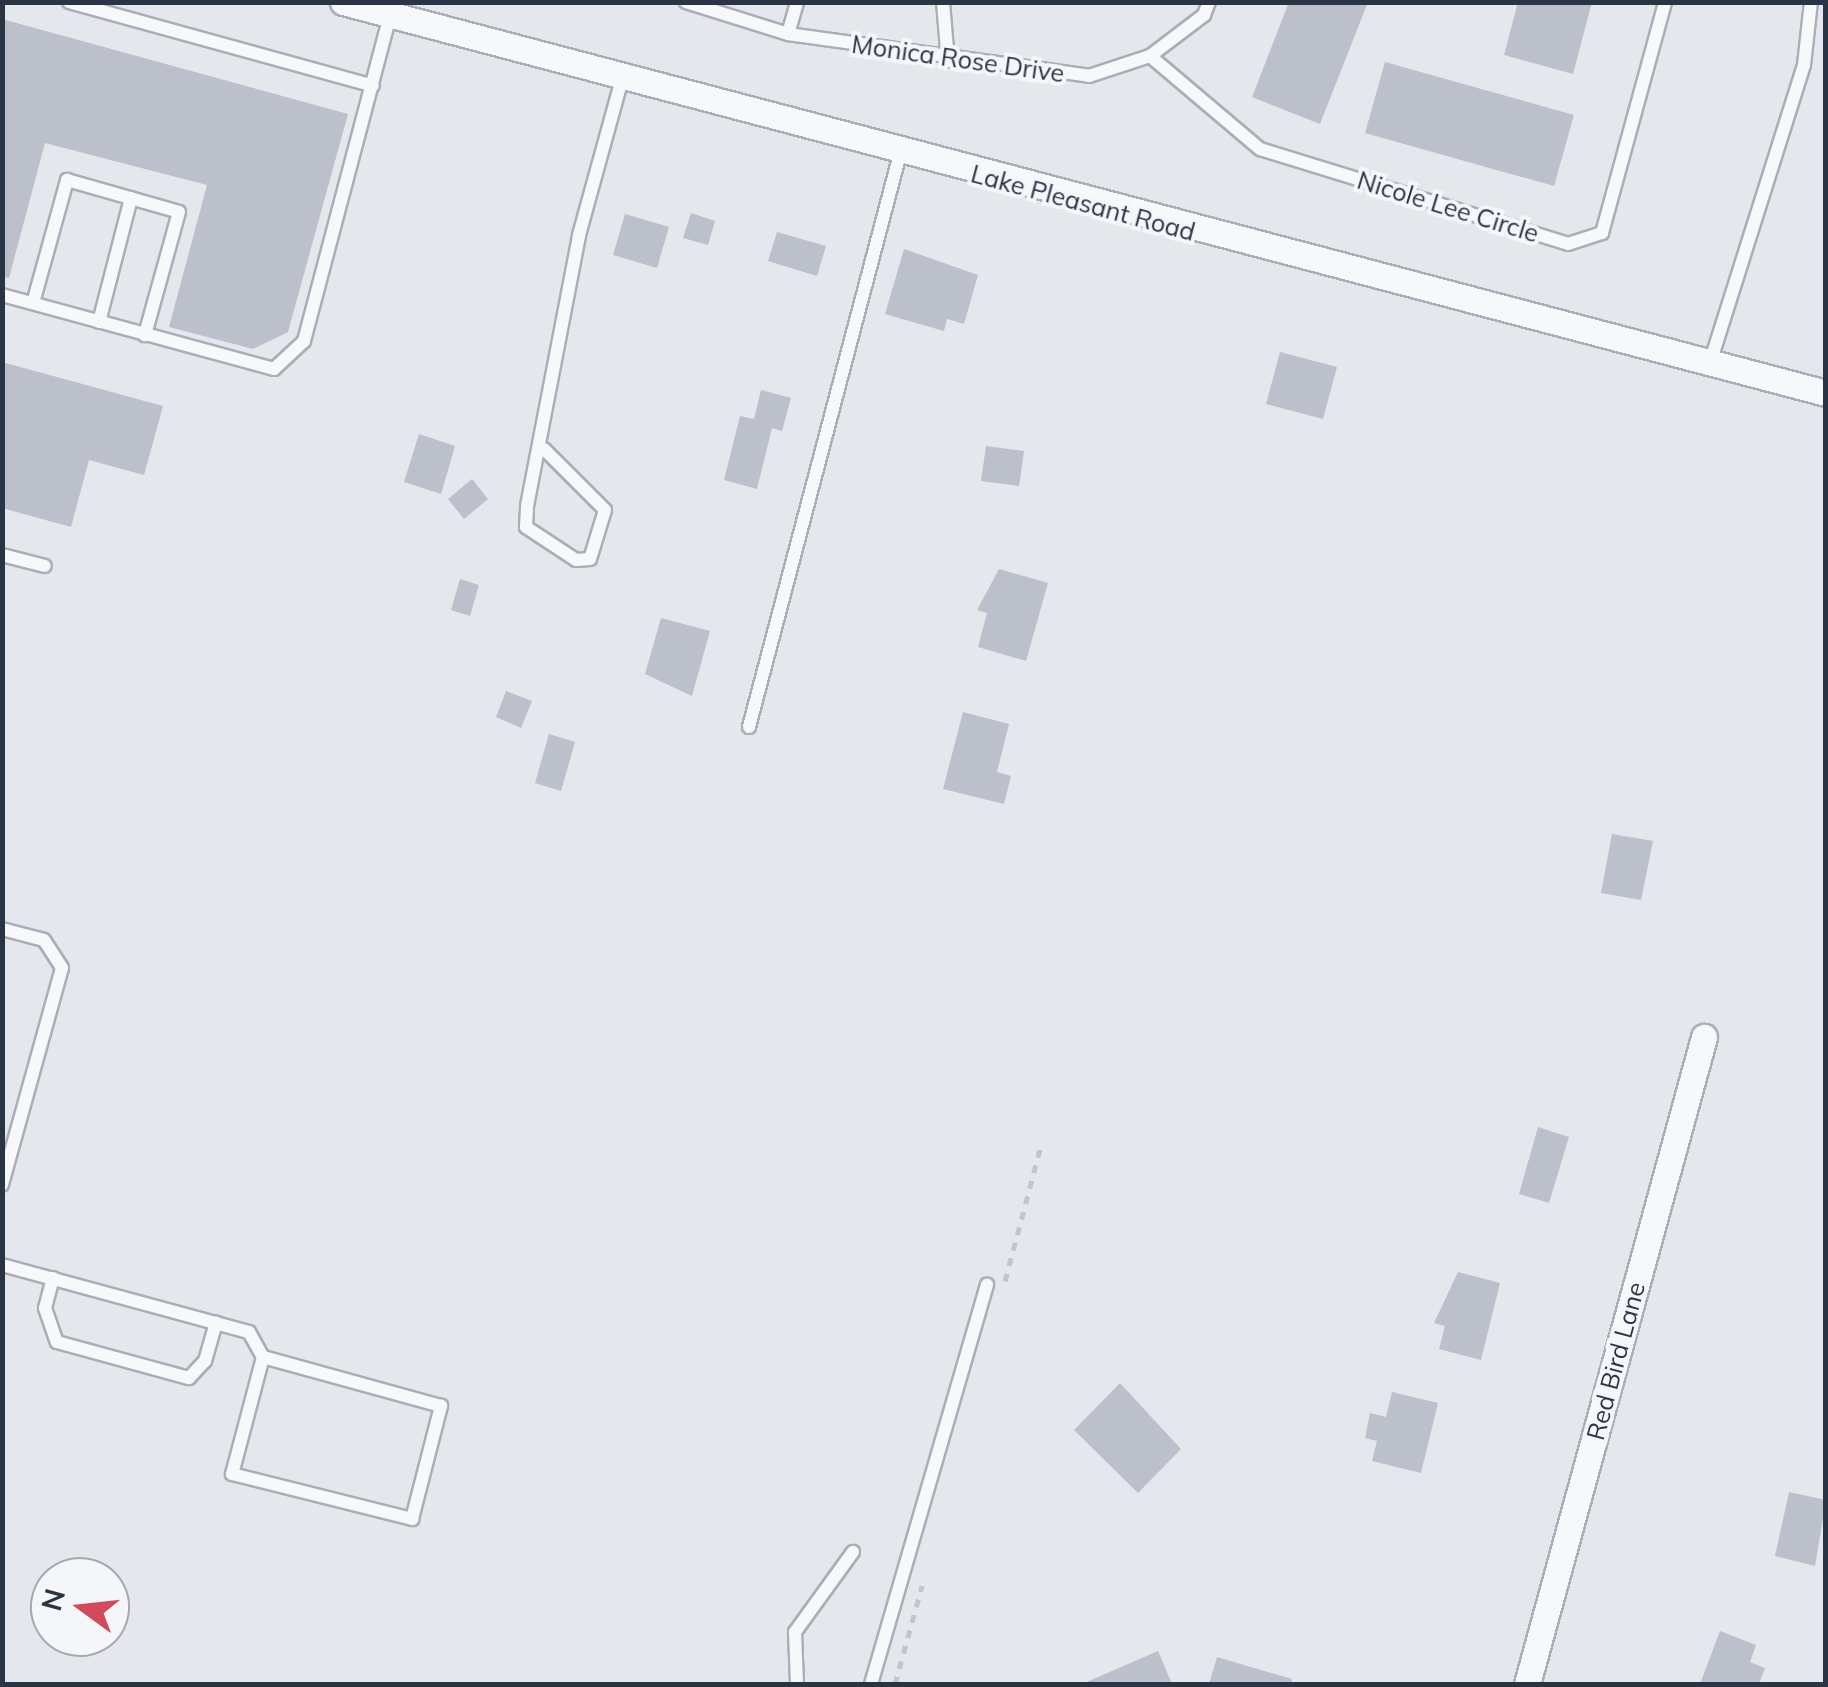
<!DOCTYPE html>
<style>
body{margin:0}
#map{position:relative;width:1828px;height:1687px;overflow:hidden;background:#e4e7ec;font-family:Mulish,sans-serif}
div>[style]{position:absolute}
.building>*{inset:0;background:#bbc0ca}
.path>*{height:5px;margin-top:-2.5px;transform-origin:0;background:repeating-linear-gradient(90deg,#c2c5cb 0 8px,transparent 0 16px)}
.roads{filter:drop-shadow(2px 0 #a9aeb7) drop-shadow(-2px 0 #a9aeb7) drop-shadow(0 2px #a9aeb7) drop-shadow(0 -2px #a9aeb7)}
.service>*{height:12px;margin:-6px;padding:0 6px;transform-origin:6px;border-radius:6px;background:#f7f8fa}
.minor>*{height:25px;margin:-12.5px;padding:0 12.5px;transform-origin:12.5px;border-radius:12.5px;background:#f7f8fa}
span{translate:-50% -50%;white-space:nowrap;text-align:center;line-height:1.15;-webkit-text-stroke:8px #f4f6f9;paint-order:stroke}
.street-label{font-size:25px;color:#2b3445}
.frame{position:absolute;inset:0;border:5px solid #2b3445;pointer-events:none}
.north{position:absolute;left:30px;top:1557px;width:100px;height:100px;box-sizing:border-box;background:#f4f6f9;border:2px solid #a4a8b1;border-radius:50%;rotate:285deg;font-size:28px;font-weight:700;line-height:40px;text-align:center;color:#2b3445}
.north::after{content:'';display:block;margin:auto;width:35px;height:45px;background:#d1495b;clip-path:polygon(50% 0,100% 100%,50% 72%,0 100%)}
</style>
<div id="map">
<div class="building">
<i style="clip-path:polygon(1289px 2px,1368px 2px,1320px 124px,1252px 97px)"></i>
<i style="clip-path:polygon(1518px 2px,1592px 2px,1573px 74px,1504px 55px)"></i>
<i style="clip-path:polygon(2px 19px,348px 114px,288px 332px,253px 349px,169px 327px,207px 185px,45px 143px,9px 278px,2px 277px)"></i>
<i style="clip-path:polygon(1385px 62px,1574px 115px,1554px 186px,1365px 133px)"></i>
<i style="clip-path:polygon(691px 213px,715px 221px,708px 245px,683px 238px)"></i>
<i style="clip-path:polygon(625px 214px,669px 227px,657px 268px,613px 255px)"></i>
<i style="clip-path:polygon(777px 232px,826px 246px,817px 276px,768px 261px)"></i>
<i style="clip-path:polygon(904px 249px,978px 275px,964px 324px,947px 319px,944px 331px,885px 314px)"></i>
<i style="clip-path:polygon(1280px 352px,1337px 367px,1323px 419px,1266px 404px)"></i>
<i style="clip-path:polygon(2px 362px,163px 406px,144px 475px,89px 460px,71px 527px,2px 508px)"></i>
<i style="clip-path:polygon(761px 390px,791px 398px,782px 431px,772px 428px,757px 489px,724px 480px,740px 416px,754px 419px)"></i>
<i style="clip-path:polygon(419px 434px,455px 446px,441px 494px,404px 482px)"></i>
<i style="clip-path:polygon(986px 446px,1024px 451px,1019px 486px,981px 481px)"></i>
<i style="clip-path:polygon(472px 479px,488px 499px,464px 519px,448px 499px)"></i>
<i style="clip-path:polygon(999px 569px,1048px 583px,1026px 661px,978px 647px,987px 613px,977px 610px)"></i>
<i style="clip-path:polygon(460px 579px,479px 585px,470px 616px,451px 610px)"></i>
<i style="clip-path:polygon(661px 618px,710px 631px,692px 696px,645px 674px)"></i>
<i style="clip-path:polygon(506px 691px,532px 701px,521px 728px,496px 717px)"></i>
<i style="clip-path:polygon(963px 712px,1009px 724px,997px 772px,1011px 776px,1004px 804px,943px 789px)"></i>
<i style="clip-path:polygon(549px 734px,575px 742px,561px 791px,535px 783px)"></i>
<i style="clip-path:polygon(1612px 834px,1653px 841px,1641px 900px,1601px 893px)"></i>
<i style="clip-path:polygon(1538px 1127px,1569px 1137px,1549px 1203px,1519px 1194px)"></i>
<i style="clip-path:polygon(1458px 1272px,1500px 1283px,1481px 1360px,1439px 1349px,1445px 1326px,1434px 1323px)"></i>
<i style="clip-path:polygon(1120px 1383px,1181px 1449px,1138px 1493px,1074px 1430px)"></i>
<i style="clip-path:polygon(1392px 1392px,1438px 1403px,1421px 1473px,1372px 1461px,1377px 1441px,1365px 1438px,1370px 1413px,1386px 1417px)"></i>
<i style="clip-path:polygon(1789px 1492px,1826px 1500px,1815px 1566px,1775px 1556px)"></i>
<i style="clip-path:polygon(1720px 1631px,1756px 1645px,1750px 1662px,1765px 1668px,1759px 1684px,1700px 1684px)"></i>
<i style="clip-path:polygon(1158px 1651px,1172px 1684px,1082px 1684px)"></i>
<i style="clip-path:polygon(1217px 1657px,1292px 1679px,1291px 1684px,1209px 1684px)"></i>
</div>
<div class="path">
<i style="left:1005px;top:1281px;width:140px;rotate:-75.1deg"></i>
<i style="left:895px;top:1684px;width:102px;rotate:-74.6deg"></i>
</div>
<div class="roads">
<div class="service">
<i style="left:69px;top:2px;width:315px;rotate:15.4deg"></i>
<i style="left:686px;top:2px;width:107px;rotate:17.4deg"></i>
<i style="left:788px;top:34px;width:304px;rotate:7.9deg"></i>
<i style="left:1089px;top:76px;width:64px;rotate:-18.2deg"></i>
<i style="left:1150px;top:56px;width:68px;rotate:-37.2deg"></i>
<i style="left:1204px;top:15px;width:14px;rotate:-69deg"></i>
<i style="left:943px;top:2px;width:59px;rotate:85.2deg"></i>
<i style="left:788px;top:34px;width:33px;rotate:-74deg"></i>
<i style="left:1150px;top:56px;width:144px;rotate:40.2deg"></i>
<i style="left:1260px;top:149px;width:322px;rotate:17.1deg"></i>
<i style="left:1568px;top:244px;width:36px;rotate:-18deg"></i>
<i style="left:1602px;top:233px;width:239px;rotate:-74.7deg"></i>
<i style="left:2px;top:295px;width:282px;rotate:15.2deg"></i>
<i style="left:274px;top:369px;width:41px;rotate:-43deg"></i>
<i style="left:304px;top:341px;width:336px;rotate:-75.2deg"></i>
<i style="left:33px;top:303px;width:128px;rotate:-74.5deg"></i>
<i style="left:67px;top:180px;width:116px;rotate:15.9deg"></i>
<i style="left:179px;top:212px;width:128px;rotate:105.5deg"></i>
<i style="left:99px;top:322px;width:128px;rotate:-75.5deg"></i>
<i style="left:1710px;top:363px;width:312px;rotate:-72.5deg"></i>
<i style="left:1804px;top:65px;width:63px;rotate:-83.7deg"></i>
<i style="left:544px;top:449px;width:86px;rotate:45deg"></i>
<i style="left:605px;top:510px;width:51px;rotate:107deg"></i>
<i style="left:590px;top:559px;width:14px;rotate:176deg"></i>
<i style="left:576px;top:560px;width:60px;rotate:-146.6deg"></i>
<i style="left:526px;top:527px;width:21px;rotate:-87deg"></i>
<i style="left:527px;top:506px;width:276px;rotate:-79.1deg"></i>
<i style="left:579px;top:235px;width:162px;rotate:-74.6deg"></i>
<i style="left:2px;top:555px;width:44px;rotate:14.3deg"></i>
<i style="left:749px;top:727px;width:593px;rotate:-75.24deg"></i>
<i style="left:2px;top:929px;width:43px;rotate:14.7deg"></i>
<i style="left:44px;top:940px;width:33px;rotate:57deg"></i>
<i style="left:62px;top:968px;width:225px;rotate:105.5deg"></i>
<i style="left:2px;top:1265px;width:256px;rotate:15.2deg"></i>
<i style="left:249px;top:1332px;width:29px;rotate:61deg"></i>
<i style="left:263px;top:1357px;width:121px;rotate:104.8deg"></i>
<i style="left:232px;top:1474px;width:186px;rotate:14deg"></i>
<i style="left:412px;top:1519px;width:117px;rotate:-75.6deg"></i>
<i style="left:441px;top:1406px;width:185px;rotate:-164.6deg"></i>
<i style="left:53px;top:1278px;width:31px;rotate:105deg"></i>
<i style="left:45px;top:1308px;width:36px;rotate:71deg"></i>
<i style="left:57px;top:1342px;width:137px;rotate:15.3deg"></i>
<i style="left:189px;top:1378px;width:23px;rotate:-47deg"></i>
<i style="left:205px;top:1361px;width:40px;rotate:-74deg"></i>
<i style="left:797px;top:1684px;width:52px;rotate:-92.2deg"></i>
<i style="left:795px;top:1632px;width:99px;rotate:-54.1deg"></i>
<i style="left:871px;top:1684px;width:416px;rotate:-73.8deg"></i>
</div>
<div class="minor">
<i style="left:343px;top:2px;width:1534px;rotate:14.77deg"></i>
<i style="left:1527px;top:1684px;width:671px;rotate:-74.7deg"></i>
</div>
</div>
<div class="street-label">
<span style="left:958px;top:59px;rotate:8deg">Monica Rose Drive</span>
<span style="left:1083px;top:203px;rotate:15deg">Lake Pleasant Road</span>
<span style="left:1448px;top:207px;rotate:17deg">Nicole Lee Circle</span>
<span style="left:1616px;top:1361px;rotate:-75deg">Red Bird Lane</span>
</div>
<div class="frame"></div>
<div class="north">N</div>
</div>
